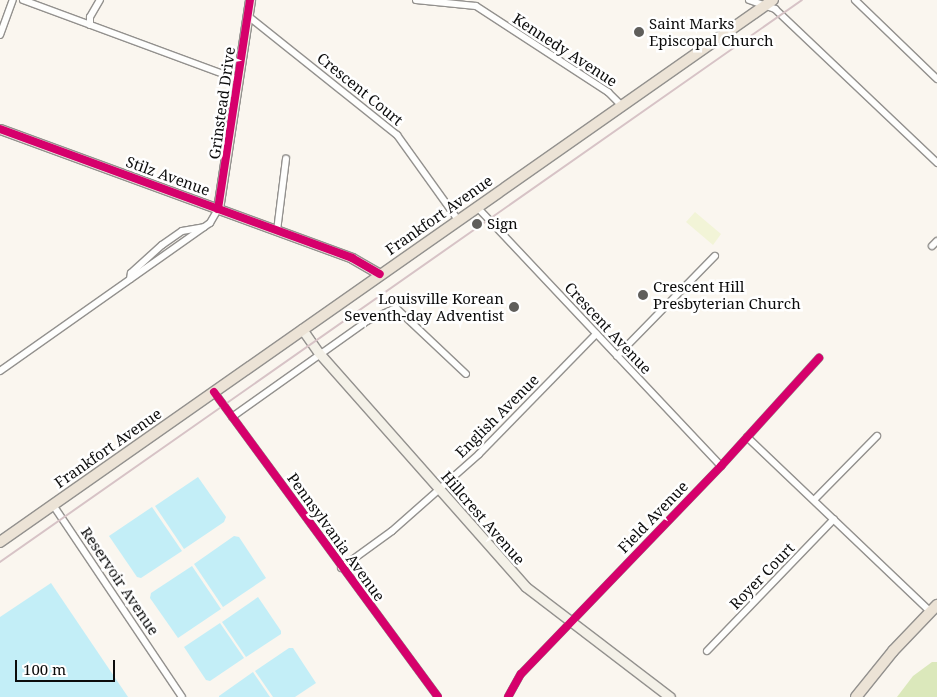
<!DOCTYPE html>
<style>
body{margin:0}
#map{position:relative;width:937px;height:697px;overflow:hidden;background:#faf6ef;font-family:"Noto Serif",serif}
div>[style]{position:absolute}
.forest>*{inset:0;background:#dbe8bb}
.pitch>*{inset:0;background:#f2f4d7}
.water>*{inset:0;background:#c3eef7}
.roads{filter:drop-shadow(1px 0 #93918e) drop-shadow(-1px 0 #93918e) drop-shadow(0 1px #93918e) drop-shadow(0 -1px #93918e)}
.street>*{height:6px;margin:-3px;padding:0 3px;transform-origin:3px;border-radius:3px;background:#fefefd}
.secondary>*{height:9px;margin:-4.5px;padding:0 4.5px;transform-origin:4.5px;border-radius:4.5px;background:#f4f1e8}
.primary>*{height:10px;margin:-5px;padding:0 5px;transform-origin:5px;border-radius:5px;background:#ece3d6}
.rail>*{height:2px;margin:-1px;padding:0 1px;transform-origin:1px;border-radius:1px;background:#d7c3c6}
.cycleway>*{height:8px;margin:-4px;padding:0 4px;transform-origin:4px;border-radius:4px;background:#d6006c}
.dots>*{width:14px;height:14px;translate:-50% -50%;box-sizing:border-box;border:2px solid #fff;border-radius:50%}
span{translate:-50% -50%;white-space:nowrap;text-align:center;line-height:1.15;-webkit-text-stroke:5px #fff;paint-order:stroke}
.poi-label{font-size:15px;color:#0c0c0c}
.left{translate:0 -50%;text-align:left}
.right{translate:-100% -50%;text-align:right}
.street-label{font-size:15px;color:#0c0c0c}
.scale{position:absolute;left:15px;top:660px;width:100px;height:22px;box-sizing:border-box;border:2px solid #0c0c0c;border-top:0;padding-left:6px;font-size:15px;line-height:18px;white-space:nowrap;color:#0c0c0c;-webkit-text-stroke:4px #fff;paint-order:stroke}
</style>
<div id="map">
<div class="forest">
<i style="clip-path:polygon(932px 662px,937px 662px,937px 697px,897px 697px,913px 676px)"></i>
</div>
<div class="pitch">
<i style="clip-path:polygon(695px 212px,721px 234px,713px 245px,686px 222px)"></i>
</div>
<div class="water">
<i style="clip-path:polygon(198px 477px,226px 517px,224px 522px,184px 549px,155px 506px)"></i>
<i style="clip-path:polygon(152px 507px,182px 551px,141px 578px,137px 577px,109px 536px)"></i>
<i style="clip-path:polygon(234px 536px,239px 537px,266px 578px,223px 607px,194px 564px)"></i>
<i style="clip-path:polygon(192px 566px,221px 609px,178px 638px,150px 598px,151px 593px)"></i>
<i style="clip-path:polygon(51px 583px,128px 697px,0 697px,0 617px)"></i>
<i style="clip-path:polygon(258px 597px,281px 631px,281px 634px,246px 657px,222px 622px)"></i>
<i style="clip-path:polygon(220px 623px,244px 658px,210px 681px,206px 680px,184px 647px)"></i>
<i style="clip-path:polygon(289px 648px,293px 648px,316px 683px,295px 697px,273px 697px,255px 671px)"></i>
<i style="clip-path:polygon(253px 672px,270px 697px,219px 697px,219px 696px)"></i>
</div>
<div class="roads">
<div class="street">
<i style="left:23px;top:0;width:230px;rotate:20.3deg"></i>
<i style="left:416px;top:0;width:60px;rotate:5.7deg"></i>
<i style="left:476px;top:6px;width:158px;rotate:33.1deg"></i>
<i style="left:608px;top:92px;width:20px;rotate:45deg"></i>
<i style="left:749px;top:0;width:28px;rotate:19deg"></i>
<i style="left:775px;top:9px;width:224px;rotate:43.5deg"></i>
<i style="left:855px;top:0;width:114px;rotate:43.9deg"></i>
<i style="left:248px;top:16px;width:191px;rotate:38.6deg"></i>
<i style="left:397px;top:135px;width:105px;rotate:54.3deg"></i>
<i style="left:90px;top:25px;width:8px;rotate:-90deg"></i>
<i style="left:90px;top:17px;width:20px;rotate:-60deg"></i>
<i style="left:0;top:35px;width:37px;rotate:-70deg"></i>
<i style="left:477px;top:207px;width:356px;rotate:46.7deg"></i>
<i style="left:277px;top:231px;width:73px;rotate:-82.9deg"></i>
<i style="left:932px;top:246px;width:7px;rotate:-45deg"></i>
<i style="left:130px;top:279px;width:6px;rotate:-81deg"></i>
<i style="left:131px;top:273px;width:42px;rotate:-42.1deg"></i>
<i style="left:162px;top:245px;width:24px;rotate:-35deg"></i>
<i style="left:182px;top:231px;width:22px;rotate:-10deg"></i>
<i style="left:617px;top:356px;width:140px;rotate:-45.6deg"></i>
<i style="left:0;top:371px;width:257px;rotate:-35.2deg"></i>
<i style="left:210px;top:223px;width:16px;rotate:-60deg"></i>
<i style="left:214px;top:392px;width:378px;rotate:53.7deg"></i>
<i style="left:232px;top:417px;width:166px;rotate:-35.4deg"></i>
<i style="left:367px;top:321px;width:32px;rotate:-24deg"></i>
<i style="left:396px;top:308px;width:96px;rotate:43.3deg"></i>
<i style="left:747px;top:437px;width:253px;rotate:43.6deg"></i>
<i style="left:814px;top:500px;width:90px;rotate:-45.5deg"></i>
<i style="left:53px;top:505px;width:231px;rotate:56.1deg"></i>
<i style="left:341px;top:568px;width:63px;rotate:-36deg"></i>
<i style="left:392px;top:531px;width:116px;rotate:-41.5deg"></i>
<i style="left:479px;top:454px;width:168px;rotate:-45.7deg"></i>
<i style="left:707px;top:651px;width:183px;rotate:-46.1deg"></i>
<i style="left:508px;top:697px;width:26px;rotate:-61deg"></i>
<i style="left:521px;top:674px;width:289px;rotate:-46.1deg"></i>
<i style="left:721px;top:466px;width:146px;rotate:-47.8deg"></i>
</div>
<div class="secondary">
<i style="left:0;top:129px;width:375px;rotate:20.1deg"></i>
<i style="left:352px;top:258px;width:32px;rotate:30deg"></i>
<i style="left:218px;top:209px;width:211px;rotate:-81.3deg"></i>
<i style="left:302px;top:329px;width:29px;rotate:55deg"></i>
<i style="left:319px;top:353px;width:312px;rotate:48.5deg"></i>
<i style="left:526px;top:587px;width:181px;rotate:37.4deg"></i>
</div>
<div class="primary">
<i style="left:0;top:542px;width:944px;rotate:-35.04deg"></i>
<i style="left:856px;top:697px;width:59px;rotate:-51.2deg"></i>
<i style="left:893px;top:651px;width:64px;rotate:-46.3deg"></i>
</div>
</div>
<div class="rail">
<i style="left:0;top:562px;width:979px;rotate:-35.02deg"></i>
</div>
<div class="cycleway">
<i style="left:0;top:129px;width:375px;rotate:20.1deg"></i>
<i style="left:352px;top:258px;width:32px;rotate:30deg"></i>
<i style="left:218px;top:209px;width:211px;rotate:-81.3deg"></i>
<i style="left:214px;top:392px;width:378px;rotate:53.7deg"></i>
<i style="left:508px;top:697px;width:26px;rotate:-61deg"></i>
<i style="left:521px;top:674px;width:289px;rotate:-46.1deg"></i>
<i style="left:721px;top:466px;width:146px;rotate:-47.8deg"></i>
</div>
<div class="dots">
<i style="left:639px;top:32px;background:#5f5e5b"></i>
<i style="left:477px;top:224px;background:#5f5e5b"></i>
<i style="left:643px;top:295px;background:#5f5e5b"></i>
<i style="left:514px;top:307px;background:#5f5e5b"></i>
</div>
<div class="poi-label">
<span class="left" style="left:649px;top:32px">Saint Marks<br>Episcopal Church</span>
<span class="left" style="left:487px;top:224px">Sign</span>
<span class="left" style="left:653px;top:295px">Crescent Hill<br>Presbyterian Church</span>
<span class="right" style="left:504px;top:307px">Louisville Korean<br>Seventh-day Adventist</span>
</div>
<div class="street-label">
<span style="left:565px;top:50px;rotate:33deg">Kennedy Avenue</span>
<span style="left:360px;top:89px;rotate:39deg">Crescent Court</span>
<span style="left:222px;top:103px;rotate:-82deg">Grinstead Drive</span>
<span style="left:168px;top:176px;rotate:20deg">Stilz Avenue</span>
<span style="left:439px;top:215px;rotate:-35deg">Frankfort Avenue</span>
<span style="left:608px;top:328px;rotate:47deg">Crescent Avenue</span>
<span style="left:497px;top:416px;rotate:-45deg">English Avenue</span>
<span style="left:108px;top:448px;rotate:-35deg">Frankfort Avenue</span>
<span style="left:653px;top:517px;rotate:-46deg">Field Avenue</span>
<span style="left:483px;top:518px;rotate:49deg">Hillcrest Avenue</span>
<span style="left:336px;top:537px;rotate:54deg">Pennsylvania Avenue</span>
<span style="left:762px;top:576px;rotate:-46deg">Royer Court</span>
<span style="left:120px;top:581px;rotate:56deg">Reservoir Avenue</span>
</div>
<div class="scale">100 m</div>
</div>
